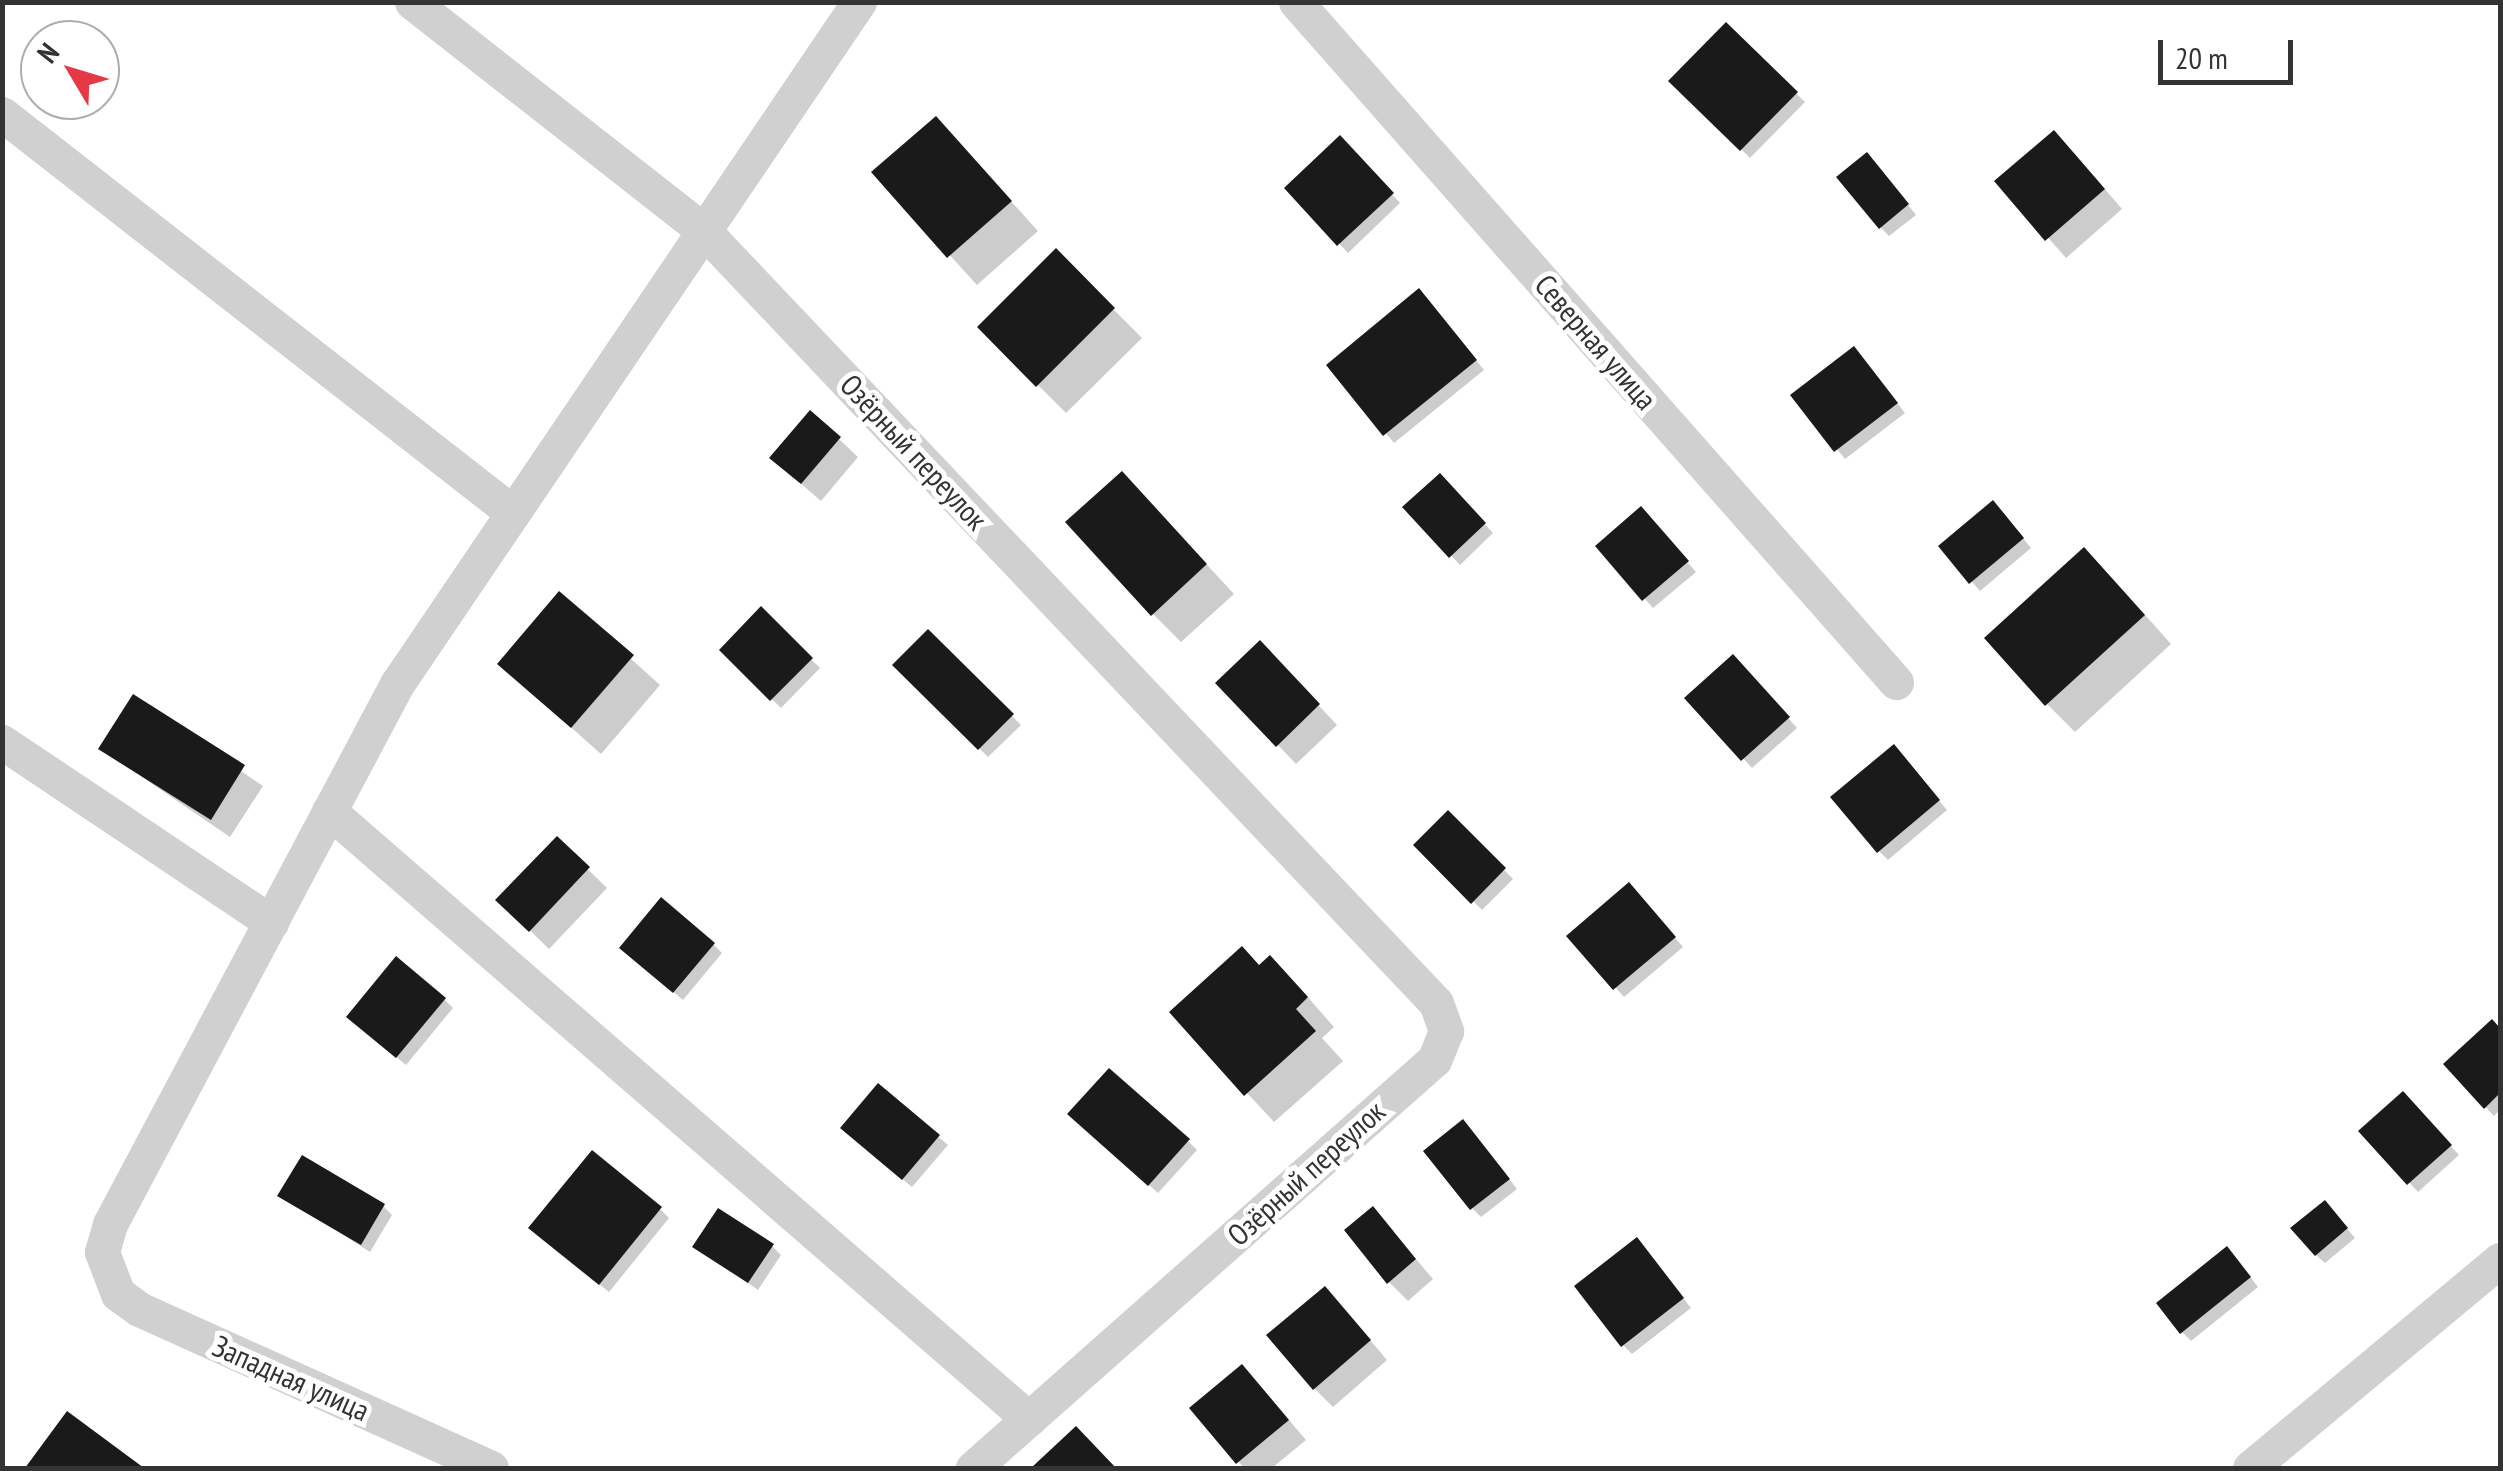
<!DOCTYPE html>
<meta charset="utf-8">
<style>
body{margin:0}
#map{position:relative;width:2503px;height:1471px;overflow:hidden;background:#fff;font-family:"PT Sans Narrow",sans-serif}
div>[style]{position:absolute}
.shadow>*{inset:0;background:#0003}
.building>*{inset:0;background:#1a1a1a}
.street>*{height:35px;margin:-17.5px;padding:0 17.5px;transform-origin:17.5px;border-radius:17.5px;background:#d0d0d0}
span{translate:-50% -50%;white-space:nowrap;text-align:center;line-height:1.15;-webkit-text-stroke:10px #fff;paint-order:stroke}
.street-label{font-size:30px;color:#333}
.frame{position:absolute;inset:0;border:5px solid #333;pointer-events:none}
.north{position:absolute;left:20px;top:20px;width:100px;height:100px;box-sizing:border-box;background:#fff;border:2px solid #adadad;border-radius:50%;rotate:308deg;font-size:28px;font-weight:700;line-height:40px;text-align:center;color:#333}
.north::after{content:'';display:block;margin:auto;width:35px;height:45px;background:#e63946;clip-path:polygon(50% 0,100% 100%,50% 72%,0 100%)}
.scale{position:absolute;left:2158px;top:40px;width:135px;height:45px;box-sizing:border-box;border:5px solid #333;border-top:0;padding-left:12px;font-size:30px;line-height:35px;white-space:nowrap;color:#333;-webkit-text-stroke:8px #fff;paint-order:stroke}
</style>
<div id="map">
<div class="shadow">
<i style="clip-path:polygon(1726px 25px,1805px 102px,1750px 158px,1672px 81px)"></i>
<i style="clip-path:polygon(936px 119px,1038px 231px,977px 285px,875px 173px)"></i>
<i style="clip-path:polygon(1340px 139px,1400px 203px,1348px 253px,1287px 188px)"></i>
<i style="clip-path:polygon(2073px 152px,2122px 209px,2066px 258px,1998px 181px)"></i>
<i style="clip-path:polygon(1876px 164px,1916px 215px,1889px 236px,1881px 228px)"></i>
<i style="clip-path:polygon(1056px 252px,1142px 338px,1066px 413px,980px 327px)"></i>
<i style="clip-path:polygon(1428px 300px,1484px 370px,1394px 443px,1329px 365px)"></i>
<i style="clip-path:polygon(1863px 358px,1905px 413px,1845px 459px,1794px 395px)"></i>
<i style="clip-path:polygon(839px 439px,858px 457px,821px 501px,792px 476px)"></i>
<i style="clip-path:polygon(1440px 476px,1493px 533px,1460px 565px,1406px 507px)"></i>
<i style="clip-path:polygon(1149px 502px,1234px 594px,1181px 642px,1153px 614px)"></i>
<i style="clip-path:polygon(2002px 512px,2031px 548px,1980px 591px,1941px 546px)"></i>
<i style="clip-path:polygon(1650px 519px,1696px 572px,1653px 608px,1599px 547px)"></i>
<i style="clip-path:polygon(2112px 578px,2171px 644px,2075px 732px,2047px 704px)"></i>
<i style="clip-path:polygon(560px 595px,660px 685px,601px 754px,500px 664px)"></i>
<i style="clip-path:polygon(761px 610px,820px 668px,781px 708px,722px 650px)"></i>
<i style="clip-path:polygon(928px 632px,1021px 725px,988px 757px,896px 665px)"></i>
<i style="clip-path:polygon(1278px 662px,1337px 725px,1296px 764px,1278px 745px)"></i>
<i style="clip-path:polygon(1742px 666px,1797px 728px,1752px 768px,1688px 698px)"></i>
<i style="clip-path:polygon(133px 698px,263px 786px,230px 837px,101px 749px)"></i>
<i style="clip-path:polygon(1902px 756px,1947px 810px,1888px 860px,1879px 851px)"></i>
<i style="clip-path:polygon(1448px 813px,1513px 879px,1482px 910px,1416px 845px)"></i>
<i style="clip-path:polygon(557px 839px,607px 888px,549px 949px,499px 900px)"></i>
<i style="clip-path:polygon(1637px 894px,1683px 947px,1624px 997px,1570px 936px)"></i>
<i style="clip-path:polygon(713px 944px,722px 953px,683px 1000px,631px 956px)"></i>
<i style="clip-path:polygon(1260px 968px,1298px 986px,1334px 1027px,1322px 1038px,1343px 1061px,1274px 1122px,1172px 1013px)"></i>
<i style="clip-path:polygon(444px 999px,453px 1008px,406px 1065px,359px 1026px)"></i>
<i style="clip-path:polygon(2492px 1022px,2500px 1031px,2500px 1110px,2494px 1116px,2446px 1065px)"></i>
<i style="clip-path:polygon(878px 1086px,948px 1145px,912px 1187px,852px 1137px)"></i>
<i style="clip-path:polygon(2403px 1094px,2459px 1155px,2418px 1192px,2362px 1132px)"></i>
<i style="clip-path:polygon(1079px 1123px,1188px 1141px,1197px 1150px,1158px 1193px)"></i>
<i style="clip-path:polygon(1472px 1131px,1517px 1189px,1481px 1217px,1472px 1208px)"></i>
<i style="clip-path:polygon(280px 1195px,383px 1206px,392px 1215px,370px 1252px)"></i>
<i style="clip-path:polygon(660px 1209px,669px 1218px,609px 1292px,540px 1237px)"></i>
<i style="clip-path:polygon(1373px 1209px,1433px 1279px,1408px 1301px,1389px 1282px)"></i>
<i style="clip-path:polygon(2333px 1212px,2355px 1238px,2325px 1263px,2316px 1255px)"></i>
<i style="clip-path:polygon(696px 1246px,772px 1246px,781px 1255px,758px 1290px)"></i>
<i style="clip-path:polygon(1645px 1250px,1691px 1308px,1632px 1354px,1623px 1345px)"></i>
<i style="clip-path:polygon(2236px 1258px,2258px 1287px,2191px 1341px,2182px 1332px)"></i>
<i style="clip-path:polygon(1343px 1308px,1387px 1360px,1333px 1407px,1314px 1388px)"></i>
<i style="clip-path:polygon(1260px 1386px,1306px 1440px,1272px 1468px,1244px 1468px,1193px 1409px)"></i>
<i style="clip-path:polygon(67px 1415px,140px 1468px,28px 1468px)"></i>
</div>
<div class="building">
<i style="clip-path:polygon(1726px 22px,1798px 92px,1740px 151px,1668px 81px)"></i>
<i style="clip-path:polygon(936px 116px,1012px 201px,947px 258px,871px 172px)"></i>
<i style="clip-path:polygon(2054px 130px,2105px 189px,2045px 241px,1994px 181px)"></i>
<i style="clip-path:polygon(1340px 135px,1394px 193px,1337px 246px,1284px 188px)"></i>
<i style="clip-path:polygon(1867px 152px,1909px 204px,1879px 229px,1836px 177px)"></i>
<i style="clip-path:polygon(1056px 248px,1115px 308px,1036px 387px,977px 327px)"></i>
<i style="clip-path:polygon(1419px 288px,1477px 360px,1383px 436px,1326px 365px)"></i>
<i style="clip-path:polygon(1854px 346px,1898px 403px,1834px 452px,1790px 395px)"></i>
<i style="clip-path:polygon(810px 410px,841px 437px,801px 484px,769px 458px)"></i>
<i style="clip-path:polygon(1122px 471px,1207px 564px,1151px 616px,1065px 522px)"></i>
<i style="clip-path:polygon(1440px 473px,1486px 523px,1449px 558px,1402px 507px)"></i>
<i style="clip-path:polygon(1993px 500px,2024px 538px,1969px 584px,1938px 546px)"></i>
<i style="clip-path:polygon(1641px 506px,1689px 561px,1642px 601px,1595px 546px)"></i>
<i style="clip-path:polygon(2084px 547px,2145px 615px,2045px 706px,1984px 638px)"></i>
<i style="clip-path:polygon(559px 591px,634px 655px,571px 728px,497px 664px)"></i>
<i style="clip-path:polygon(761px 606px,813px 658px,770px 701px,719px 650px)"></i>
<i style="clip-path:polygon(928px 629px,1014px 714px,978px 750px,892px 665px)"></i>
<i style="clip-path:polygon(1260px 640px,1320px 704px,1276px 747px,1215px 683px)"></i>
<i style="clip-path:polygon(1733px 654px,1790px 717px,1741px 761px,1684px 698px)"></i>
<i style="clip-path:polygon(133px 694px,245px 765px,211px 820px,98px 749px)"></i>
<i style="clip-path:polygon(1894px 744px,1940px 800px,1877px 853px,1830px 797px)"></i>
<i style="clip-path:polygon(1448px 810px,1506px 868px,1471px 904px,1413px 845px)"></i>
<i style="clip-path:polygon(557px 836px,590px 867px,529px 932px,495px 900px)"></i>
<i style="clip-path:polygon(1629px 882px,1676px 937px,1613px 990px,1566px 936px)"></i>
<i style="clip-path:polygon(661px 897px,715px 943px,673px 993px,619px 948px)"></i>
<i style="clip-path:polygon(1242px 946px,1259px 965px,1270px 955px,1308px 997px,1296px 1009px,1316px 1031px,1244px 1096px,1169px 1012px)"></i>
<i style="clip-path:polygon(396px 956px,446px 998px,396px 1058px,346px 1017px)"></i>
<i style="clip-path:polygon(2492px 1019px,2500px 1028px,2500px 1093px,2484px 1109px,2443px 1064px)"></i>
<i style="clip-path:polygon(1109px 1068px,1190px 1139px,1148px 1186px,1067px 1114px)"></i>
<i style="clip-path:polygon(878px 1083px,940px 1135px,902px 1180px,840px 1128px)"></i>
<i style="clip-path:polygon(2403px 1091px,2452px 1145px,2407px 1185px,2358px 1131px)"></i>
<i style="clip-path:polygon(1463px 1119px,1510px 1179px,1470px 1210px,1423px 1151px)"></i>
<i style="clip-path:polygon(592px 1150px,662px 1207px,599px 1285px,528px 1228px)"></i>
<i style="clip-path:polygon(302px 1155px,385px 1204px,361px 1245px,277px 1196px)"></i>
<i style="clip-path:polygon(2325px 1200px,2348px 1228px,2315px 1256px,2290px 1228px)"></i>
<i style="clip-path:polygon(1373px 1206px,1416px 1259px,1387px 1284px,1344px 1230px)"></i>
<i style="clip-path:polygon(718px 1208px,774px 1244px,748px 1283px,692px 1247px)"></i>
<i style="clip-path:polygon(1637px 1237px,1684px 1298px,1621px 1347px,1574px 1286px)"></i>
<i style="clip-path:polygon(2227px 1246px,2251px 1277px,2180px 1334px,2156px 1303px)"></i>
<i style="clip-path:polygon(1325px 1286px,1371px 1340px,1313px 1390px,1266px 1335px)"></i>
<i style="clip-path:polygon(1242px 1364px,1289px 1420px,1236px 1464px,1189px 1408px)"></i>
<i style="clip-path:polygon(67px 1411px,144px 1468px,25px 1468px)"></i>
<i style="clip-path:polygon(1076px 1426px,1116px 1468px,1031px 1468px)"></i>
</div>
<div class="street">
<i style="left:412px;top:2px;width:370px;rotate:38.1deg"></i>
<i style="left:703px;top:230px;width:1065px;rotate:46.52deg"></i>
<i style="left:1436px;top:1003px;width:30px;rotate:70deg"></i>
<i style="left:1446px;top:1031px;width:31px;rotate:112deg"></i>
<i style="left:1434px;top:1060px;width:616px;rotate:138.49deg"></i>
<i style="left:1296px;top:2px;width:907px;rotate:48.58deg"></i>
<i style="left:2px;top:114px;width:648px;rotate:37.98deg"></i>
<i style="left:2px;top:742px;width:324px;rotate:33.8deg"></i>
<i style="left:329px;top:811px;width:927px;rotate:40.98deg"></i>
<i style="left:491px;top:1468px;width:386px;rotate:-155.7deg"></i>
<i style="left:139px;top:1309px;width:26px;rotate:-144deg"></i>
<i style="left:118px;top:1294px;width:45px;rotate:-110.9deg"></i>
<i style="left:102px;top:1252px;width:29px;rotate:-74deg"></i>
<i style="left:110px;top:1224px;width:612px;rotate:-62.01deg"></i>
<i style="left:397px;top:684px;width:824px;rotate:-55.89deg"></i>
<i style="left:2250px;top:1468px;width:325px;rotate:-39.8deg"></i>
</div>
<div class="street-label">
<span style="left:1596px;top:342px;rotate:49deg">Северная улица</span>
<span style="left:914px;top:452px;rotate:47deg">Озёрный переулок</span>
<span style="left:1306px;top:1173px;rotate:-42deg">Озёрный переулок</span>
<span style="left:291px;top:1378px;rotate:24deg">Западная улица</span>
</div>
<div class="frame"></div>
<div class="north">N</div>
<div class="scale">20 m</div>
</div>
